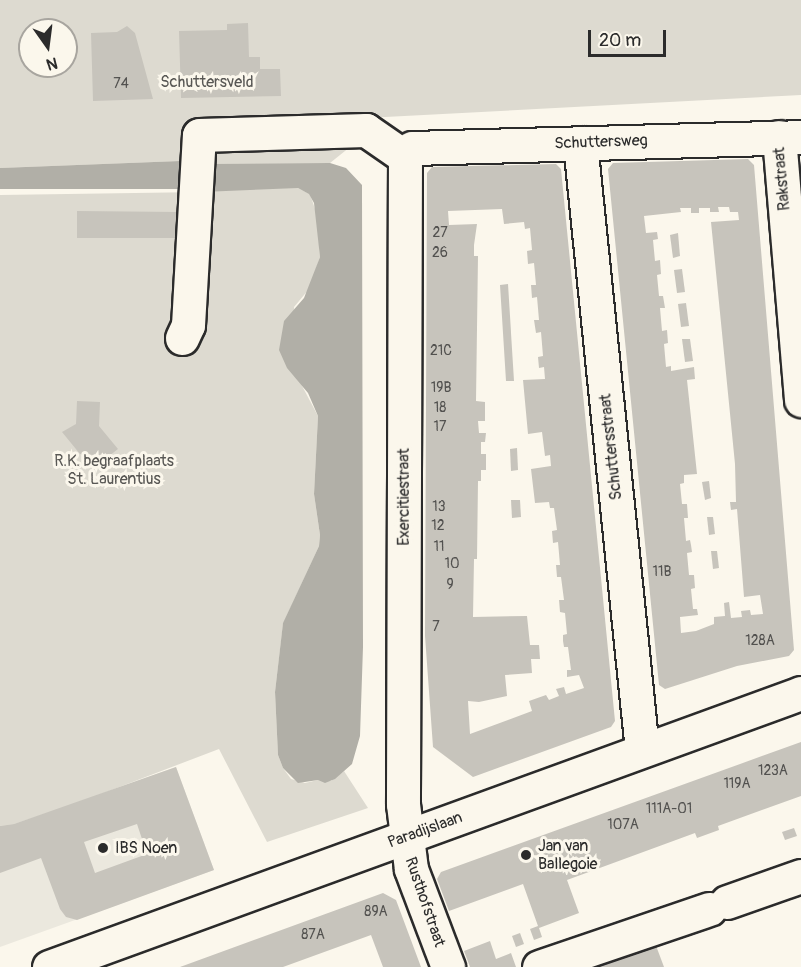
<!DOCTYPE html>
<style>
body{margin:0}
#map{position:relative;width:801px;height:967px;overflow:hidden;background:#fbf7ec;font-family:Pangolin,sans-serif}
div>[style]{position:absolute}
.built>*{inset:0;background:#ebe8de}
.green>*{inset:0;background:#dddad0}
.water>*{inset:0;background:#b1afa7}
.building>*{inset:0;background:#c7c4bc}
.roads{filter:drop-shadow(2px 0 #2b2b2b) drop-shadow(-2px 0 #2b2b2b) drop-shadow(0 2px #2b2b2b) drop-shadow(0 -2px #2b2b2b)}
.minor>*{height:33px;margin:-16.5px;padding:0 16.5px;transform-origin:16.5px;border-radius:16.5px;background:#fbf7ec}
.dots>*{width:16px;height:16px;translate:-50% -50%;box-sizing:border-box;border:3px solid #fbf7ec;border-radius:50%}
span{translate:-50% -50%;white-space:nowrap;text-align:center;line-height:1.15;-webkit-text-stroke:6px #fbf7ec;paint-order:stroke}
.number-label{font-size:14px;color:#52514f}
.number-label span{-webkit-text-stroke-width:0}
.park-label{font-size:16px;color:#585754}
.street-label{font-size:16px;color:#2b2b2b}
.poi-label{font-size:16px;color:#2b2b2b}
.left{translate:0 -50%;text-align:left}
.north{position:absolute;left:18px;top:18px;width:60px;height:60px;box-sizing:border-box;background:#fbf7ec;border:2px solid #a8a59f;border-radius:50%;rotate:166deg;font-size:16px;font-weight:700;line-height:24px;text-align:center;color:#2b2b2b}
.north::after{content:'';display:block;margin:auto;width:21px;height:27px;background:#2b2b2b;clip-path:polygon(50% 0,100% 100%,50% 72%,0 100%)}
.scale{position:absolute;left:588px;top:30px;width:78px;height:27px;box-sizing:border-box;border:3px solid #2b2b2b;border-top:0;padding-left:8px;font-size:18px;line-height:21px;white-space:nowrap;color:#2b2b2b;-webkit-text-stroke:4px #fbf7ec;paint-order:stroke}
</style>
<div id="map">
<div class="built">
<i style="clip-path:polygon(176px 767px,214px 870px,0 947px,0 826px,80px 802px)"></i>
</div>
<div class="green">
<i style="clip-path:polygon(evenodd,0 0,801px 0,801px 95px,366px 118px,360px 139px,330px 163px,203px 164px,180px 161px,0 168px,0 0,30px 30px,66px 30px,66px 66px,30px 66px,30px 30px)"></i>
<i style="clip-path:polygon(273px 187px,298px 188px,310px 194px,317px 215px,320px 257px,309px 289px,294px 307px,300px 382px,318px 416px,314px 494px,320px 535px,319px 546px,283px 624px,275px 692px,278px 755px,283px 768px,291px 779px,305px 783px,318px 780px,331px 781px,344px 771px,368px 808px,267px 842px,219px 749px,80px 802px,14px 824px,0 826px,0 195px,202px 192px)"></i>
</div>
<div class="water">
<i style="clip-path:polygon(180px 161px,203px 164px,330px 163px,346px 168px,362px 185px,363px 647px,360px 736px,352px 764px,335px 779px,325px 783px,318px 780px,298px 783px,283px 768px,278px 755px,275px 692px,283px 623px,319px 546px,320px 535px,314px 494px,318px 416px,308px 393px,287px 368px,279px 350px,284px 321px,304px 298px,320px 257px,314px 203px,309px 194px,298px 188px,202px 192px,185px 189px,0 189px,0 168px)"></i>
</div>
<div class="building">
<i style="clip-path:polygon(248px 23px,249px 57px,260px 57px,260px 69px,280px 69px,281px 96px,181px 98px,179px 31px,227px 30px,227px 24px)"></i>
<i style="clip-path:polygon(127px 26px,135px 33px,153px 99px,93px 101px,91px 33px,117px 32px)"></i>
<i style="clip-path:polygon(evenodd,748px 159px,754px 165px,794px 650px,789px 656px,737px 666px,665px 689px,659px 685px,608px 169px,613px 163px,748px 159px,718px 207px,729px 207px,730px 212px,738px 212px,739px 220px,711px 222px,735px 464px,736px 502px,730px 502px,731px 510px,737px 509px,744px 597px,760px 595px,763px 614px,751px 615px,750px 610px,741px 611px,742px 617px,731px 618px,729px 602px,724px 603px,725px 616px,714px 617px,714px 624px,696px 631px,681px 633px,680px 617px,698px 615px,697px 609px,693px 609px,691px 589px,695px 588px,694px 575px,689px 575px,687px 553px,692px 552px,691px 545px,690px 540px,686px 541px,684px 518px,688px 518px,687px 504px,682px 504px,680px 484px,684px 483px,684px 475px,697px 474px,687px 380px,695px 379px,694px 367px,671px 371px,671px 366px,666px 367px,664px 344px,668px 343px,667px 330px,662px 331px,660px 308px,665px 308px,663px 296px,659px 296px,657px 275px,661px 274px,660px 260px,655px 261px,653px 240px,658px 239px,657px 232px,646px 233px,644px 216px,681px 212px,680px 208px,691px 208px,691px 213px,699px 213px,699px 208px,710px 208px,710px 212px,719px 212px,718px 207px)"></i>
<i style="clip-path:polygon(evenodd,556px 164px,561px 169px,615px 721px,611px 727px,473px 777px,433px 747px,425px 636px,427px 173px,432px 167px,556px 164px,502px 209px,504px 224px,524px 222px,525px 229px,530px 228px,532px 250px,527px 251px,528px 264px,534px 263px,536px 285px,531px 285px,532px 298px,537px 297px,539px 320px,534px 320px,536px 333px,541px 332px,543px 356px,538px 357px,539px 368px,544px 367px,545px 379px,523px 380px,528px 434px,542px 432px,545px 456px,550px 455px,551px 466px,531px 469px,535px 503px,549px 502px,550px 508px,554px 508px,557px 530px,552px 531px,553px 543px,558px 542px,560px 565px,556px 565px,557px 577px,561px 577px,564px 600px,559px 600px,560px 612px,565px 613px,567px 634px,563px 635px,563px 641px,564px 647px,568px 647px,571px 670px,567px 670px,567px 677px,579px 675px,584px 688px,566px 694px,564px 687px,556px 689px,559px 696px,549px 700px,546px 695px,529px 701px,532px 711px,470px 734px,468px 701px,479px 702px,507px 696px,505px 675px,532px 673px,531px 659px,540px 659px,539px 645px,530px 645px,527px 616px,473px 617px,474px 559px,477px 559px,478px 481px,481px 481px,481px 470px,486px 470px,486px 454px,481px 454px,481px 442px,485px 442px,486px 433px,479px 433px,478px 421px,485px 421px,485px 402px,476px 401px,478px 256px,474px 256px,474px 245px,477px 224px,449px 225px,448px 211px,502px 209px)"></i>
<i style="clip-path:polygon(77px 211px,178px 212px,178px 238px,77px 238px)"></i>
<i style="clip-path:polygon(678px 233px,680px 256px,673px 258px,670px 235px)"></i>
<i style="clip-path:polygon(682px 269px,685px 292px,677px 293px,674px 270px)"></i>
<i style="clip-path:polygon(508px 284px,514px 381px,506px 381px,500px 285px)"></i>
<i style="clip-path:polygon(686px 303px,689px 326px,681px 327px,678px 304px)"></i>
<i style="clip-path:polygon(682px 339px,690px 339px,693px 361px,685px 362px)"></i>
<i style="clip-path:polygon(77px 401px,100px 402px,99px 426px,118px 449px,109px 456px,80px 454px,62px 432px,76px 424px)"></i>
<i style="clip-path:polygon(517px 448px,518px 470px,511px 471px,510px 449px)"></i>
<i style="clip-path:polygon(709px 481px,711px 498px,705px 500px,702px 482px)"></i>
<i style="clip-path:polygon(511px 500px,520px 500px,521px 517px,512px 518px)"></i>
<i style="clip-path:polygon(707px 517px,713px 517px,715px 534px,709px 535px)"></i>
<i style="clip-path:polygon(711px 551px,717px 551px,719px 568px,713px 569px)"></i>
<i style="clip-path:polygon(801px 742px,801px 796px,718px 826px,719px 830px,697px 838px,695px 833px,567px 880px,579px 913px,539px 928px,542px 937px,534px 940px,530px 929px,538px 926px,523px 884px,449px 911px,437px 879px,441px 872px)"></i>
<i style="clip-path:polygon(evenodd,176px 767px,214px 870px,77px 920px,66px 917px,60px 909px,41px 858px,0 873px,0 826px,14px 824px,176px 767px,137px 824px,147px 854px,95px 873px,84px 842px,137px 824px)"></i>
<i style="clip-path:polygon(794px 828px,797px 836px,785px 840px,782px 832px)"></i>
<i style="clip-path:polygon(383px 893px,396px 900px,421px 967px,383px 967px,371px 935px,283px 967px,180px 967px)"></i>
<i style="clip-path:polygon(520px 933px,524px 944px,516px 947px,512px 936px)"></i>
<i style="clip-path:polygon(490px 941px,496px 959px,511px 953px,516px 967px,470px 967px,464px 951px)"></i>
<i style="clip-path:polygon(655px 943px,664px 967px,588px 967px)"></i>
</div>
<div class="roads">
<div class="minor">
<i style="left:779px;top:137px;width:264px;rotate:85.2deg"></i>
<i style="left:580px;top:143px;width:610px;rotate:84.17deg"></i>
<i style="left:405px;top:157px;width:647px;rotate:90.18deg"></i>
<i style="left:403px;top:804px;width:65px;rotate:83deg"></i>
<i style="left:411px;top:869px;width:105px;rotate:69.3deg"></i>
<i style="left:405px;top:157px;width:11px;rotate:-52deg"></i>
<i style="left:412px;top:148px;width:389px;rotate:-1.6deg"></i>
<i style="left:182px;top:338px;width:14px;rotate:-65deg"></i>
<i style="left:188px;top:325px;width:190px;rotate:-86.7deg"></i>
<i style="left:199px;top:135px;width:167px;rotate:-1.7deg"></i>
<i style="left:366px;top:130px;width:47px;rotate:34.7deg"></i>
<i style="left:727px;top:902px;width:78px;rotate:-19.4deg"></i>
<i style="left:49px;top:967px;width:800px;rotate:-20.02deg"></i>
<i style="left:539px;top:967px;width:180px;rotate:-18.8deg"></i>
</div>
</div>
<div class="dots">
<i style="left:103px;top:848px;background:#2b2b2b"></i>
<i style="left:526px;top:855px;background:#2b2b2b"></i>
</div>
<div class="number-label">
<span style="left:121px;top:84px">74</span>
<span style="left:440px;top:233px">27</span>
<span style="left:440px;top:253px">26</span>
<span style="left:441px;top:351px">21C</span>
<span style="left:441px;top:388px">19B</span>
<span style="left:440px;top:408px">18</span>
<span style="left:440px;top:427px">17</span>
<span style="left:439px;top:507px">13</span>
<span style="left:438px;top:526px">12</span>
<span style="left:439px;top:547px">11</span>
<span style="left:452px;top:564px">10</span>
<span style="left:662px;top:572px">11B</span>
<span style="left:450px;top:585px">9</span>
<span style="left:436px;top:627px">7</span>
<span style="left:760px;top:641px">128A</span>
<span style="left:773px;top:771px">123A</span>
<span style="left:737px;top:784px">119A</span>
<span style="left:669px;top:809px">111A-01</span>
<span style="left:623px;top:825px">107A</span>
<span style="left:376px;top:912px">89A</span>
<span style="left:313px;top:935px">87A</span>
</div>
<div class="park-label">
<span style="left:207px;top:82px">Schuttersveld</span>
<span style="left:114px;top:470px">R.K. begraafplaats<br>St. Laurentius</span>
</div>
<div class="street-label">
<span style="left:601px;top:142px;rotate:-2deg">Schuttersweg</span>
<span style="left:782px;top:179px;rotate:-95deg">Rakstraat</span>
<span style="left:611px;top:447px;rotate:-96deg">Schuttersstraat</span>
<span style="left:404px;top:497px;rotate:-90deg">Exercitiestraat</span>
<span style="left:425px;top:830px;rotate:-20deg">Paradijslaan</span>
<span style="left:425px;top:902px;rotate:71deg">Rusthofstraat</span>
</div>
<div class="poi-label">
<span class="left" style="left:538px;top:855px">Jan van<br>Ballegoie</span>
<span class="left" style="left:115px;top:848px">IBS Noen</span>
</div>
<div class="north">N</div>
<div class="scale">20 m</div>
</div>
